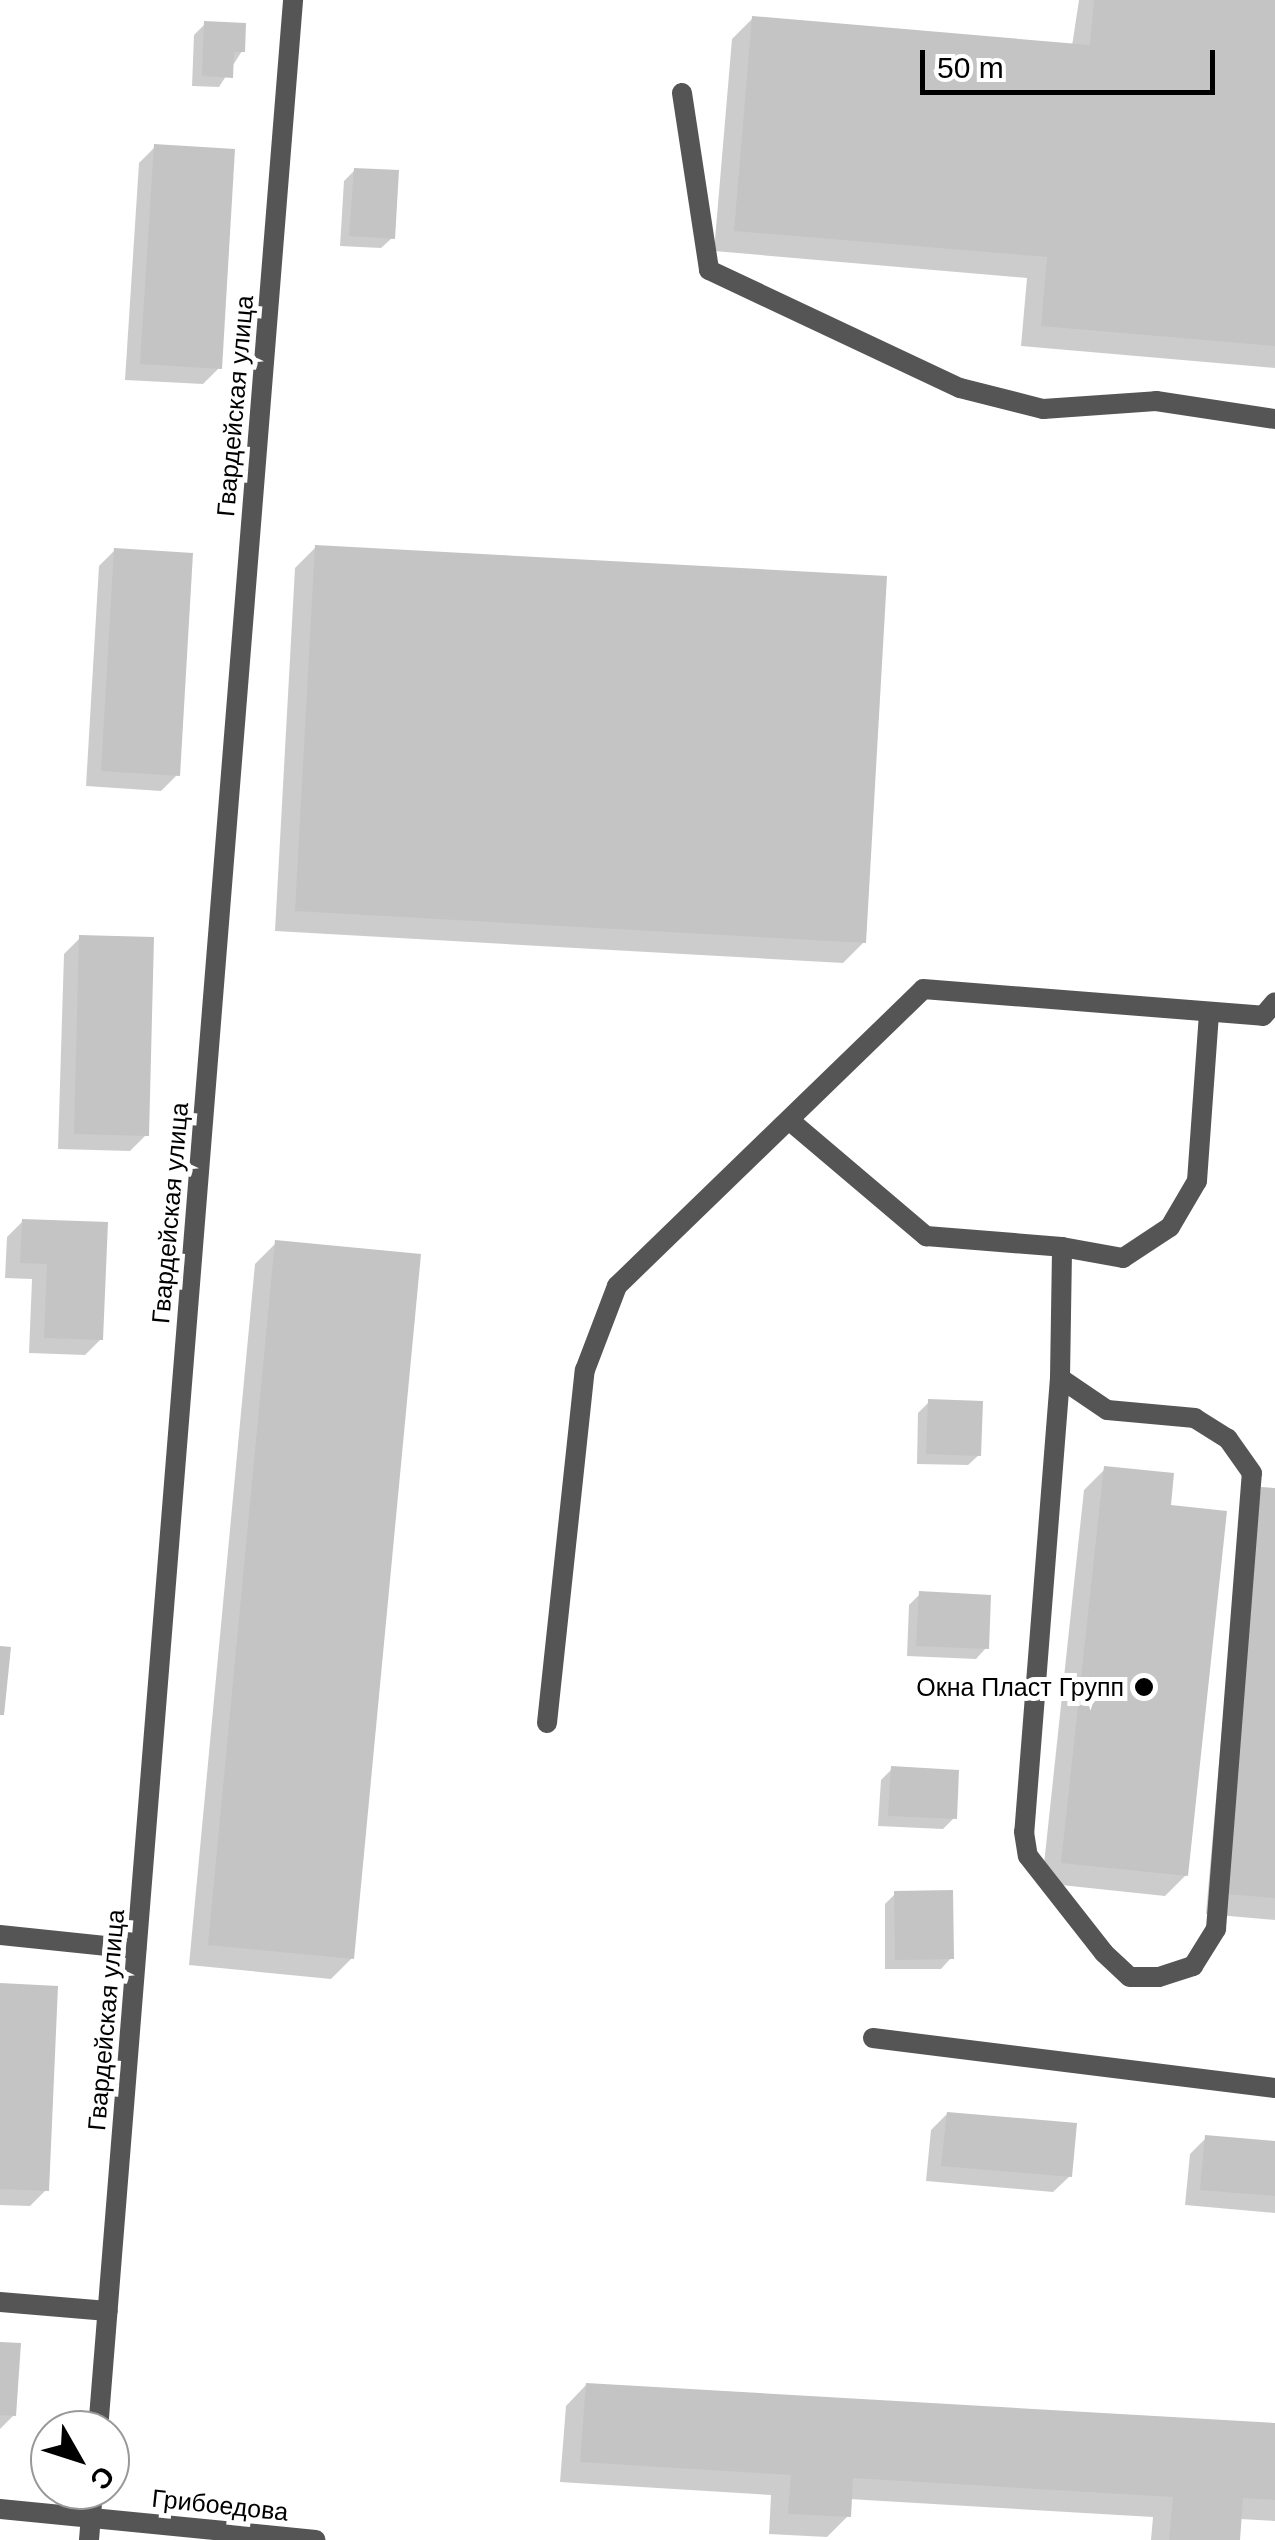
<!DOCTYPE html>
<meta charset="utf-8">
<style>
body{margin:0}
#map{position:relative;width:1275px;height:2540px;overflow:hidden;background:#fff;font-family:Arial,sans-serif}
div>[style]{position:absolute}
.shadow>*{inset:0;background:#0003}
.building>*{inset:0;background:#c4c4c4}
.service>*{height:20px;margin:-10px;padding:0 10px;transform-origin:10px;border-radius:10px;background:#555}
.minor>*{height:20px;margin:-10px;padding:0 10px;transform-origin:10px;border-radius:10px;background:#555}
.dots>*{width:28px;height:28px;translate:-50% -50%;box-sizing:border-box;border:5px solid #fff;border-radius:50%}
span{translate:-50% -50%;white-space:nowrap;text-align:center;line-height:1.15;-webkit-text-stroke:10px #fff;paint-order:stroke}
.street-label{font-size:25px;color:#000}
.poi-label{font-size:25px;color:#000}
.right{translate:-100% -50%;text-align:right}
.north{position:absolute;left:30px;top:2410px;width:100px;height:100px;box-sizing:border-box;background:#fff;border:2px solid #999;border-radius:50%;rotate:129deg;font-size:28px;font-weight:700;line-height:40px;text-align:center;color:#000}
.north::after{content:'';display:block;margin:auto;width:35px;height:45px;background:#000;clip-path:polygon(50% 0,100% 100%,50% 72%,0 100%)}
.scale{position:absolute;left:920px;top:50px;width:295px;height:45px;box-sizing:border-box;border:5px solid #000;border-top:0;padding-left:12px;font-size:30px;line-height:35px;white-space:nowrap;color:#000;-webkit-text-stroke:8px #fff;paint-order:stroke}
</style>
<div id="map">
<div class="shadow">
<i style="clip-path:polygon(1079px 0,1275px 0,1275px 368px,1021px 346px,1027px 278px,714px 251px,732px 39px,753px 18px,1072px 46px)"></i>
<i style="clip-path:polygon(205px 24px,242px 51px,219px 87px,192px 86px,194px 35px)"></i>
<i style="clip-path:polygon(155px 147px,219px 368px,203px 384px,125px 380px,139px 163px)"></i>
<i style="clip-path:polygon(355px 170px,392px 238px,381px 248px,340px 246px,344px 181px)"></i>
<i style="clip-path:polygon(316px 547px,864px 942px,843px 963px,275px 931px,295px 568px)"></i>
<i style="clip-path:polygon(115px 550px,177px 775px,161px 791px,86px 786px,99px 566px)"></i>
<i style="clip-path:polygon(80px 938px,146px 1135px,130px 1151px,58px 1149px,64px 954px)"></i>
<i style="clip-path:polygon(23px 1221px,101px 1339px,85px 1355px,29px 1353px,32px 1279px,5px 1278px,7px 1237px)"></i>
<i style="clip-path:polygon(276px 1243px,352px 1958px,331px 1979px,189px 1965px,255px 1264px)"></i>
<i style="clip-path:polygon(929px 1402px,979px 1455px,968px 1465px,917px 1464px,918px 1413px)"></i>
<i style="clip-path:polygon(1105px 1469px,1186px 1875px,1165px 1896px,1042px 1883px,1084px 1490px)"></i>
<i style="clip-path:polygon(1262px 1490px,1275px 1491px,1275px 1920px,1206px 1914px,1241px 1510px)"></i>
<i style="clip-path:polygon(920px 1594px,986px 1648px,976px 1659px,907px 1656px,909px 1605px)"></i>
<i style="clip-path:polygon(892px 1769px,954px 1818px,943px 1829px,878px 1826px,881px 1780px)"></i>
<i style="clip-path:polygon(895px 1894px,951px 1958px,941px 1969px,885px 1969px,885px 1904px)"></i>
<i style="clip-path:polygon(0 1986px,46px 2190px,30px 2206px,0 2205px)"></i>
<i style="clip-path:polygon(947px 2114px,1070px 2176px,1053px 2192px,926px 2181px,931px 2130px)"></i>
<i style="clip-path:polygon(1206px 2138px,1275px 2144px,1275px 2213px,1185px 2205px,1190px 2154px)"></i>
<i style="clip-path:polygon(0 2345px,14px 2415px,0 2429px)"></i>
<i style="clip-path:polygon(586px 2385px,1275px 2426px,1275px 2521px,1239px 2519px,1238px 2540px,1151px 2540px,1153px 2517px,849px 2499px,848px 2516px,827px 2537px,769px 2534px,771px 2495px,560px 2482px,566px 2406px)"></i>
</div>
<div class="building">
<i style="clip-path:polygon(1094px 0,1275px 0,1275px 346px,1041px 326px,1047px 257px,734px 231px,752px 16px,1090px 45px)"></i>
<i style="clip-path:polygon(204px 21px,246px 23px,245px 52px,234px 52px,233px 78px,202px 76px)"></i>
<i style="clip-path:polygon(154px 144px,235px 149px,222px 369px,140px 364px)"></i>
<i style="clip-path:polygon(354px 168px,399px 170px,395px 239px,349px 236px)"></i>
<i style="clip-path:polygon(315px 545px,887px 576px,866px 943px,295px 911px)"></i>
<i style="clip-path:polygon(114px 548px,193px 553px,180px 776px,101px 771px)"></i>
<i style="clip-path:polygon(79px 935px,154px 937px,149px 1136px,74px 1134px)"></i>
<i style="clip-path:polygon(22px 1219px,108px 1222px,103px 1340px,44px 1338px,47px 1264px,20px 1263px)"></i>
<i style="clip-path:polygon(275px 1240px,421px 1254px,354px 1959px,208px 1945px)"></i>
<i style="clip-path:polygon(928px 1399px,983px 1401px,981px 1456px,926px 1454px)"></i>
<i style="clip-path:polygon(1104px 1466px,1174px 1473px,1171px 1505px,1227px 1511px,1188px 1876px,1061px 1863px)"></i>
<i style="clip-path:polygon(1261px 1487px,1275px 1488px,1275px 1898px,1225px 1894px)"></i>
<i style="clip-path:polygon(919px 1591px,991px 1595px,989px 1649px,916px 1646px)"></i>
<i style="clip-path:polygon(0 1646px,11px 1647px,4px 1715px,0 1715px)"></i>
<i style="clip-path:polygon(891px 1766px,959px 1770px,957px 1819px,888px 1816px)"></i>
<i style="clip-path:polygon(953px 1890px,954px 1959px,895px 1960px,894px 1891px)"></i>
<i style="clip-path:polygon(0 1983px,58px 1986px,49px 2191px,0 2189px)"></i>
<i style="clip-path:polygon(947px 2112px,1077px 2123px,1072px 2177px,941px 2166px)"></i>
<i style="clip-path:polygon(1205px 2135px,1275px 2141px,1275px 2196px,1200px 2190px)"></i>
<i style="clip-path:polygon(0 2342px,21px 2343px,16px 2416px,0 2415px)"></i>
<i style="clip-path:polygon(586px 2383px,1275px 2423px,1275px 2500px,1243px 2498px,1240px 2540px,1169px 2540px,1173px 2497px,853px 2478px,851px 2517px,788px 2514px,791px 2475px,580px 2462px)"></i>
</div>
<div class="service">
<i style="left:682px;top:93px;width:179px;rotate:81.3deg"></i>
<i style="left:709px;top:270px;width:277px;rotate:25.2deg"></i>
<i style="left:960px;top:388px;width:86px;rotate:14.2deg"></i>
<i style="left:1043px;top:409px;width:113px;rotate:-4deg"></i>
<i style="left:1156px;top:401px;width:120px;rotate:8.6deg"></i>
<i style="left:789px;top:1120px;width:180px;rotate:40.3deg"></i>
<i style="left:926px;top:1236px;width:136px;rotate:4.6deg"></i>
<i style="left:1060px;top:1378px;width:455px;rotate:94.5deg"></i>
<i style="left:1024px;top:1832px;width:24px;rotate:81deg"></i>
<i style="left:1028px;top:1856px;width:123px;rotate:51.9deg"></i>
<i style="left:1104px;top:1953px;width:35px;rotate:43deg"></i>
<i style="left:1130px;top:1977px;width:29px"></i>
<i style="left:1159px;top:1977px;width:36px;rotate:-18deg"></i>
<i style="left:1193px;top:1966px;width:44px;rotate:-58.1deg"></i>
<i style="left:1216px;top:1929px;width:457px;rotate:-85.5deg"></i>
<i style="left:1252px;top:1473px;width:42px;rotate:-125.2deg"></i>
<i style="left:1228px;top:1439px;width:39px;rotate:-148deg"></i>
<i style="left:1195px;top:1418px;width:88px;rotate:-174.8deg"></i>
<i style="left:1107px;top:1410px;width:57px;rotate:-145.8deg"></i>
<i style="left:1060px;top:1378px;width:131px;rotate:-89.1deg"></i>
<i style="left:1062px;top:1247px;width:62px;rotate:10.2deg"></i>
<i style="left:1123px;top:1258px;width:56px;rotate:-33.4deg"></i>
<i style="left:1170px;top:1227px;width:53px;rotate:-59.6deg"></i>
<i style="left:1197px;top:1181px;width:169px;rotate:-85.9deg"></i>
<i style="left:547px;top:1723px;width:355px;rotate:-83.9deg"></i>
<i style="left:585px;top:1370px;width:90px;rotate:-69.1deg"></i>
<i style="left:617px;top:1286px;width:426px;rotate:-44.1deg"></i>
<i style="left:923px;top:989px;width:341px;rotate:4.5deg"></i>
<i style="left:1263px;top:1016px;width:18px;rotate:-49deg"></i>
<i style="left:0;top:1935px;width:137px;rotate:5.9deg"></i>
<i style="left:873px;top:2038px;width:405px;rotate:7.1deg"></i>
<i style="left:0;top:2302px;width:108px;rotate:4.8deg"></i>
</div>
<div class="minor">
<i style="left:98px;top:2430px;width:2438px;rotate:-85.41deg"></i>
<i style="left:0;top:2509px;width:317px;rotate:5.6deg"></i>
<i style="left:89px;top:2540px;width:50px;rotate:-85.4deg"></i>
</div>
<div class="dots">
<i style="left:1144px;top:1687px;background:#000"></i>
</div>
<div class="street-label">
<span style="left:235px;top:406px;rotate:-85deg">Гвардейская улица</span>
<span style="left:170px;top:1213px;rotate:-85deg">Гвардейская улица</span>
<span style="left:106px;top:2020px;rotate:-85deg">Гвардейская улица</span>
<span style="left:220px;top:2505px;rotate:6deg">Грибоедова</span>
</div>
<div class="poi-label">
<span class="right" style="left:1124px;top:1687px">Окна Пласт Групп</span>
</div>
<div class="north">С</div>
<div class="scale">50 m</div>
</div>
